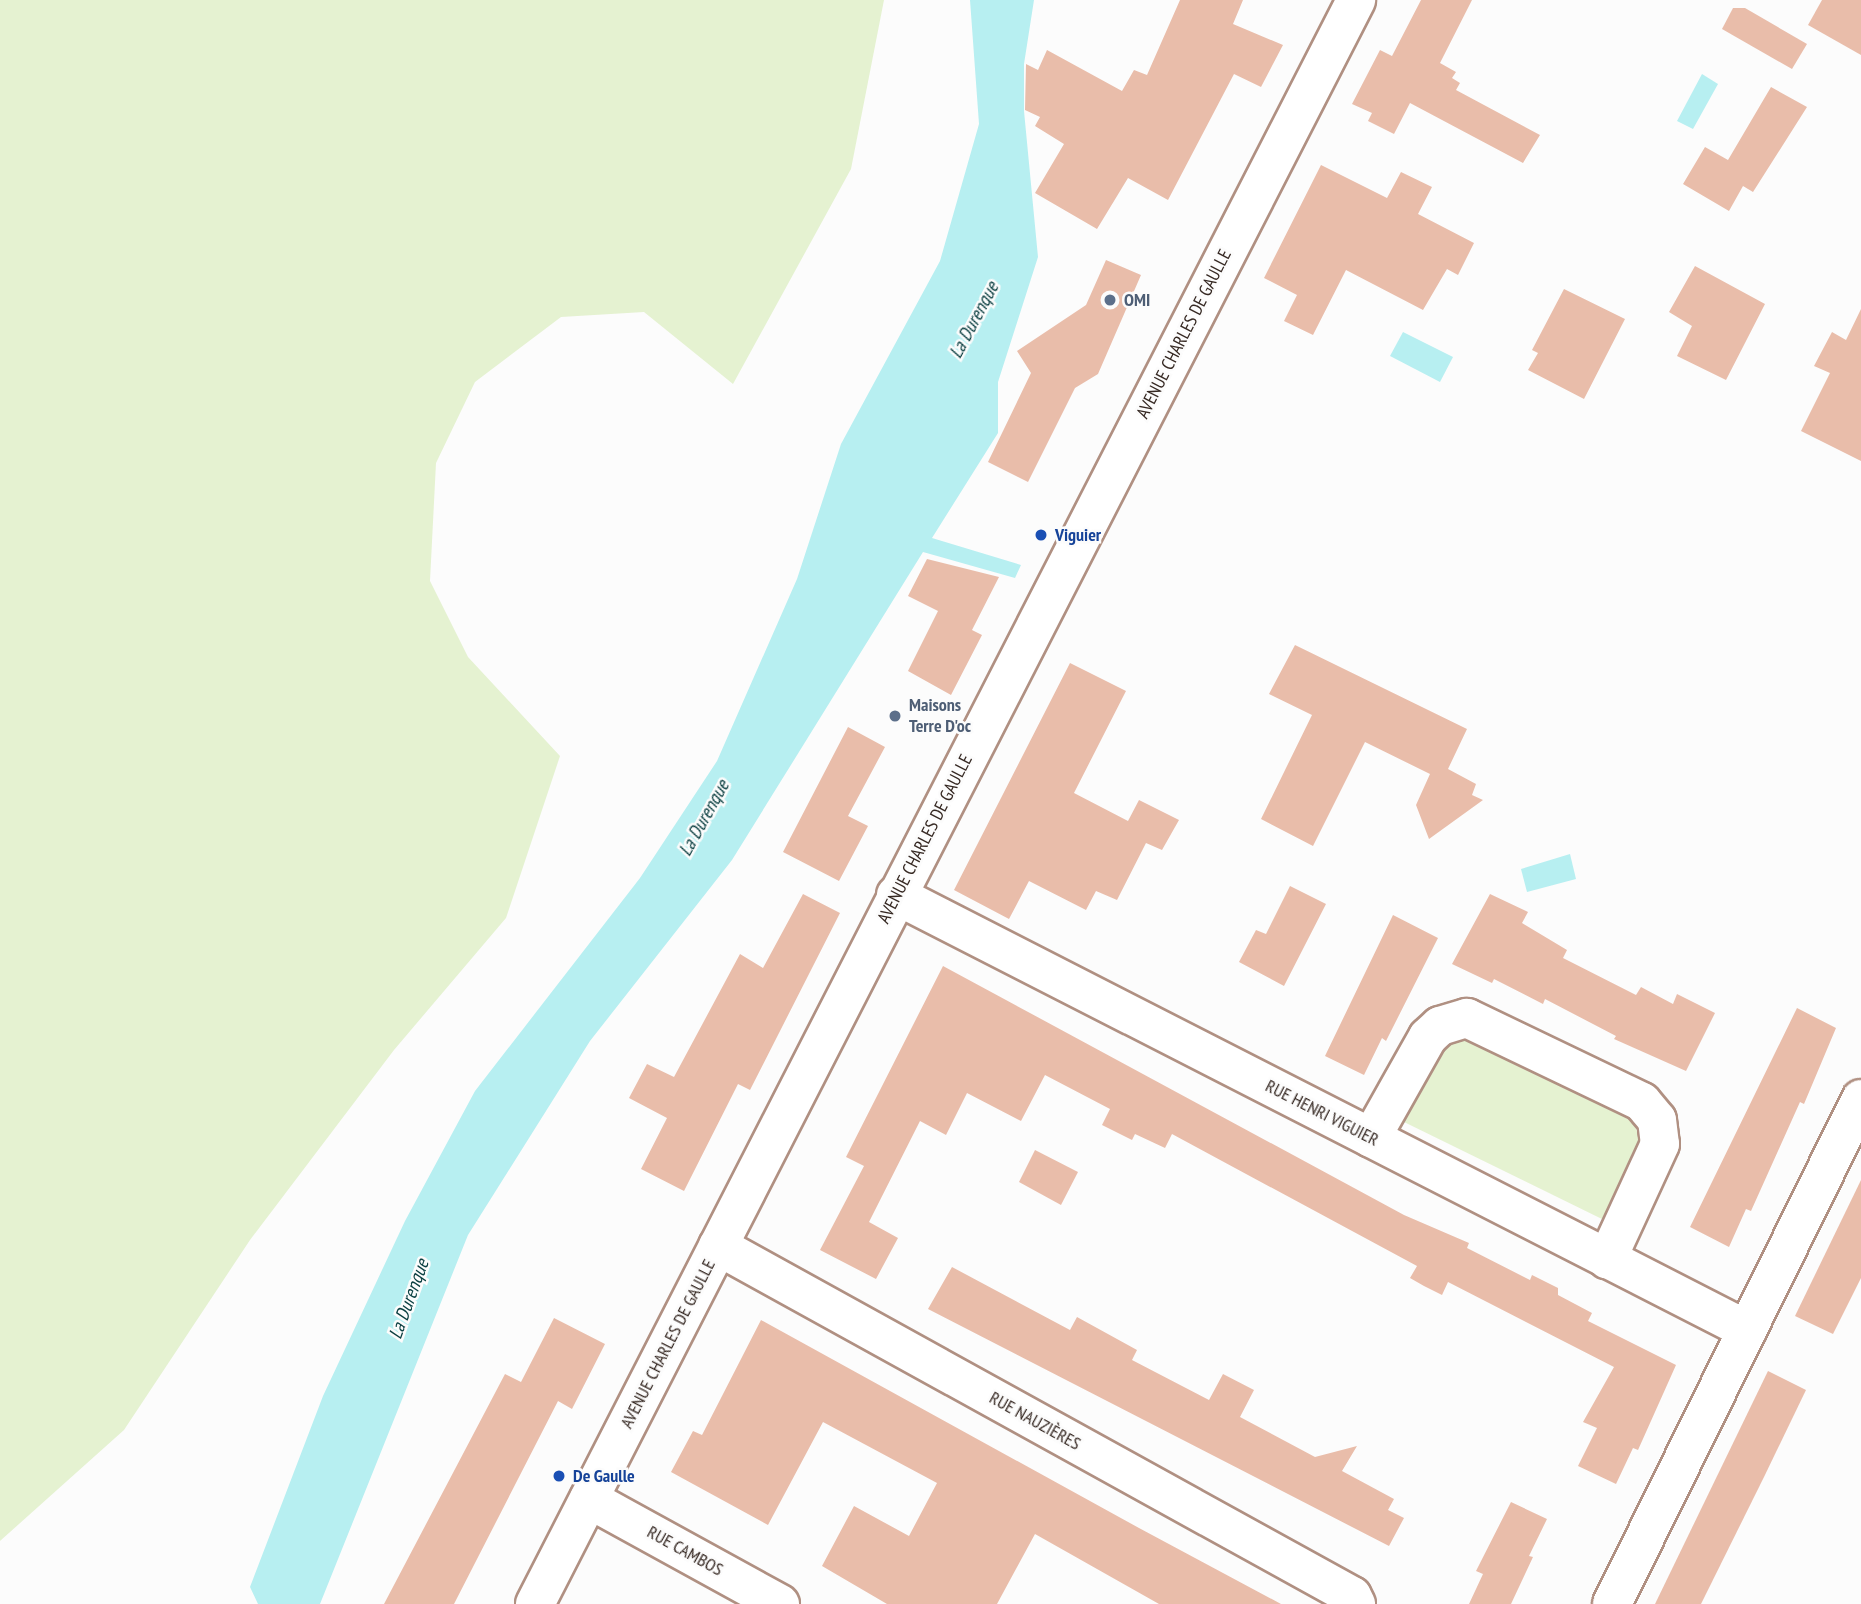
<!DOCTYPE html>
<meta charset="utf-8">
<style>
body{margin:0}
#map{position:relative;width:1861px;height:1604px;overflow:hidden;background:#fcfcfc;font-family:"PT Sans Narrow",sans-serif}
div>[style]{position:absolute}
.green>*{inset:0;background:#e5f2d1}
.water>*{inset:0;background:#b7eff1}
.building>*{inset:0;background:#e9bdaa}
.roads{filter:drop-shadow(2px 0 #b09082) drop-shadow(-2px 0 #b09082) drop-shadow(0 2px #b09082) drop-shadow(0 -2px #b09082)}
.street>*{height:38px;margin:-19px;padding:0 19px;transform-origin:19px;border-radius:19px;background:#fff}
.primary>*{height:38px;margin:-19px;padding:0 19px;transform-origin:19px;border-radius:19px;background:#fff}
.dots>*{width:19px;height:19px;translate:-50% -50%;box-sizing:border-box;border:4px solid #fcfcfc;border-radius:50%}
span{translate:-50% -50%;white-space:nowrap;text-align:center;line-height:1.15;-webkit-text-stroke:5px #fcfcfc;paint-order:stroke}
.service-label{font-size:18px;color:#4e5e75;font-weight:700}
.left{translate:0 -50%;text-align:left}
.street-label{font-size:18px;color:#362923}
.transit-label{font-size:18px;color:#164399;font-weight:700}
.water-label{font-size:19px;color:#0c4042;font-style:italic}
</style>
<div id="map">
<div class="green">
<i style="clip-path:polygon(0 0,884px 0,851px 169px,733px 384px,644px 312px,561px 317px,475px 382px,436px 463px,430px 581px,468px 657px,560px 756px,506px 918px,394px 1050px,250px 1240px,124px 1430px,0 1541px)"></i>
<i style="clip-path:polygon(1469px 1039px,1632px 1119px,1643px 1146px,1606px 1221px,1404px 1122px,1437px 1048px)"></i>
</div>
<div class="water">
<i style="clip-path:polygon(970px 0,1034px 0,1024px 64px,1024px 111px,1038px 257px,998px 382px,998px 433px,932px 538px,1021px 565px,1015px 578px,923px 552px,732px 860px,590px 1041px,468px 1235px,320px 1604px,258px 1604px,250px 1587px,323px 1396px,405px 1221px,475px 1091px,640px 878px,717px 761px,797px 579px,841px 444px,940px 261px,979px 124px)"></i>
<i style="clip-path:polygon(1702px 74px,1718px 84px,1693px 129px,1677px 121px)"></i>
<i style="clip-path:polygon(1403px 332px,1453px 357px,1440px 382px,1390px 356px)"></i>
<i style="clip-path:polygon(1570px 854px,1576px 879px,1527px 892px,1521px 869px)"></i>
</div>
<div class="building">
<i style="clip-path:polygon(1180px 0,1243px 0,1233px 24px,1283px 45px,1261px 87px,1234px 74px,1168px 200px,1128px 178px,1097px 229px,1035px 193px,1064px 144px,1035px 126px,1040px 117px,1025px 110px,1026px 64px,1038px 70px,1047px 50px,1122px 91px,1134px 70px,1147px 75px)"></i>
<i style="clip-path:polygon(1421px 0,1472px 0,1440px 63px,1456px 72px,1452px 78px,1460px 83px,1456px 90px,1540px 135px,1523px 163px,1410px 103px,1394px 134px,1368px 121px,1372px 113px,1352px 104px,1380px 50px,1392px 56px)"></i>
<i style="clip-path:polygon(1822px 0,1861px 0,1861px 55px,1808px 25px)"></i>
<i style="clip-path:polygon(1733px 8px,1745px 8px,1807px 44px,1792px 69px,1722px 29px)"></i>
<i style="clip-path:polygon(1771px 87px,1807px 107px,1753px 192px,1743px 186px,1729px 211px,1683px 184px,1705px 147px,1728px 160px)"></i>
<i style="clip-path:polygon(1321px 165px,1387px 198px,1401px 172px,1432px 187px,1418px 214px,1474px 243px,1458px 275px,1447px 269px,1423px 310px,1346px 270px,1313px 335px,1284px 321px,1297px 295px,1264px 278px)"></i>
<i style="clip-path:polygon(1106px 260px,1141px 275px,1098px 374px,1075px 388px,1028px 482px,988px 462px,1031px 373px,1017px 351px,1086px 305px)"></i>
<i style="clip-path:polygon(1695px 266px,1765px 304px,1726px 380px,1677px 356px,1692px 326px,1669px 312px)"></i>
<i style="clip-path:polygon(1564px 289px,1625px 319px,1584px 399px,1528px 370px,1538px 353px,1532px 350px)"></i>
<i style="clip-path:polygon(1861px 309px,1861px 461px,1801px 431px,1830px 373px,1814px 366px,1832px 332px,1846px 340px)"></i>
<i style="clip-path:polygon(927px 559px,999px 577px,972px 630px,982px 635px,951px 695px,908px 671px,938px 611px,908px 596px)"></i>
<i style="clip-path:polygon(1295px 645px,1467px 729px,1448px 769px,1476px 784px,1472px 795px,1483px 800px,1429px 839px,1416px 805px,1430px 774px,1365px 742px,1313px 846px,1261px 819px,1312px 715px,1269px 694px)"></i>
<i style="clip-path:polygon(1070px 663px,1126px 691px,1074px 793px,1128px 821px,1139px 800px,1179px 820px,1162px 850px,1146px 843px,1117px 900px,1096px 891px,1086px 910px,1029px 881px,1009px 919px,954px 890px)"></i>
<i style="clip-path:polygon(848px 727px,885px 747px,848px 816px,868px 826px,839px 881px,783px 852px)"></i>
<i style="clip-path:polygon(1290px 886px,1326px 904px,1284px 986px,1239px 962px,1256px 930px,1266px 934px)"></i>
<i style="clip-path:polygon(803px 894px,840px 913px,750px 1090px,738px 1084px,684px 1191px,641px 1169px,667px 1118px,629px 1098px,647px 1064px,674px 1077px,740px 954px,763px 968px)"></i>
<i style="clip-path:polygon(1490px 894px,1528px 912px,1522px 923px,1567px 950px,1563px 958px,1636px 995px,1641px 987px,1673px 1004px,1677px 994px,1715px 1013px,1686px 1071px,1614px 1039px,1616px 1036px,1545px 999px,1543px 1004px,1494px 979px,1492px 983px,1452px 964px)"></i>
<i style="clip-path:polygon(1393px 915px,1438px 938px,1386px 1041px,1382px 1038px,1364px 1075px,1325px 1056px)"></i>
<i style="clip-path:polygon(943px 966px,1404px 1215px,1469px 1243px,1467px 1248px,1530px 1280px,1532px 1275px,1558px 1288px,1558px 1295px,1592px 1313px,1588px 1321px,1676px 1365px,1638px 1450px,1633px 1448px,1616px 1484px,1578px 1466px,1597px 1428px,1583px 1422px,1614px 1367px,1448px 1282px,1442px 1295px,1424px 1286px,1410px 1278px,1417px 1266px,1172px 1134px,1165px 1148px,1135px 1134px,1132px 1140px,1102px 1125px,1110px 1109px,1045px 1075px,1021px 1121px,967px 1093px,946px 1135px,920px 1121px,869px 1222px,898px 1238px,876px 1279px,820px 1250px,864px 1166px,846px 1157px)"></i>
<i style="clip-path:polygon(1797px 1008px,1836px 1028px,1804px 1104px,1800px 1102px,1751px 1211px,1746px 1209px,1729px 1247px,1690px 1227px)"></i>
<i style="clip-path:polygon(1035px 1150px,1078px 1172px,1061px 1205px,1019px 1182px)"></i>
<i style="clip-path:polygon(1861px 1180px,1861px 1278px,1833px 1334px,1795px 1316px)"></i>
<i style="clip-path:polygon(952px 1267px,1070px 1330px,1077px 1317px,1137px 1350px,1132px 1360px,1209px 1400px,1223px 1374px,1254px 1390px,1240px 1417px,1315px 1457px,1357px 1446px,1342px 1471px,1394px 1499px,1388px 1510px,1404px 1518px,1389px 1546px,928px 1309px)"></i>
<i style="clip-path:polygon(554px 1318px,605px 1344px,572px 1409px,558px 1401px,454px 1604px,384px 1604px,505px 1374px,521px 1382px)"></i>
<i style="clip-path:polygon(761px 1320px,1139px 1528px,1281px 1604px,1159px 1604px,1035px 1534px,997px 1604px,887px 1604px,822px 1566px,854px 1506px,909px 1536px,937px 1483px,823px 1422px,768px 1525px,671px 1472px,693px 1431px,702px 1435px)"></i>
<i style="clip-path:polygon(1768px 1371px,1806px 1390px,1764px 1477px,1701px 1604px,1655px 1604px)"></i>
<i style="clip-path:polygon(1511px 1502px,1547px 1519px,1529px 1556px,1533px 1557px,1511px 1604px,1469px 1604px,1483px 1574px,1476px 1571px)"></i>
</div>
<div class="roads">
<div class="street">
<i style="left:896px;top:895px;width:956px;rotate:27.07deg"></i>
<i style="left:1371px;top:1138px;width:116px;rotate:-60.6deg"></i>
<i style="left:1428px;top:1037px;width:16px;rotate:-43deg"></i>
<i style="left:1440px;top:1026px;width:28px;rotate:-17deg"></i>
<i style="left:1467px;top:1018px;width:194px;rotate:25.6deg"></i>
<i style="left:1642px;top:1102px;width:23px;rotate:50deg"></i>
<i style="left:1657px;top:1120px;width:24px;rotate:83deg"></i>
<i style="left:1660px;top:1144px;width:127px;rotate:114.7deg"></i>
<i style="left:718px;top:1246px;width:724px;rotate:28.9deg"></i>
<i style="left:1352px;top:1596px;width:9px;rotate:63deg"></i>
<i style="left:589px;top:1499px;width:218px;rotate:28.8deg"></i>
<i style="left:1612px;top:1604px;width:563px;rotate:-63.75deg"></i>
</div>
<div class="primary">
<i style="left:535px;top:1604px;width:1802px;rotate:-62.89deg"></i>
</div>
</div>
<div class="dots">
<i style="left:1110px;top:300px;background:#5c6f8a"></i>
<i style="left:1041px;top:535px;background:#1a4fb4"></i>
<i style="left:895px;top:716px;background:#5c6f8a"></i>
<i style="left:559px;top:1476px;background:#1a4fb4"></i>
</div>
<div class="service-label">
<span class="left" style="left:1124px;top:300px">OMI</span>
<span class="left" style="left:909px;top:716px">Maisons<br>Terre D'oc</span>
</div>
<div class="street-label">
<span style="left:1184px;top:334px;rotate:-63deg">AVENUE CHARLES DE GAULLE</span>
<span style="left:925px;top:839px;rotate:-63deg">AVENUE CHARLES DE GAULLE</span>
<span style="left:1322px;top:1113px;rotate:27deg">RUE HENRI VIGUIER</span>
<span style="left:668px;top:1344px;rotate:-63deg">AVENUE CHARLES DE GAULLE</span>
<span style="left:1035px;top:1421px;rotate:29deg">RUE NAUZIÈRES</span>
<span style="left:685px;top:1551px;rotate:29deg">RUE CAMBOS</span>
</div>
<div class="transit-label">
<span class="left" style="left:1055px;top:535px">Viguier</span>
<span class="left" style="left:573px;top:1476px">De Gaulle</span>
</div>
<div class="water-label">
<span style="left:974px;top:320px;rotate:-62deg">La Durenque</span>
<span style="left:704px;top:818px;rotate:-61deg">La Durenque</span>
<span style="left:409px;top:1299px;rotate:-70deg">La Durenque</span>
</div>
</div>
